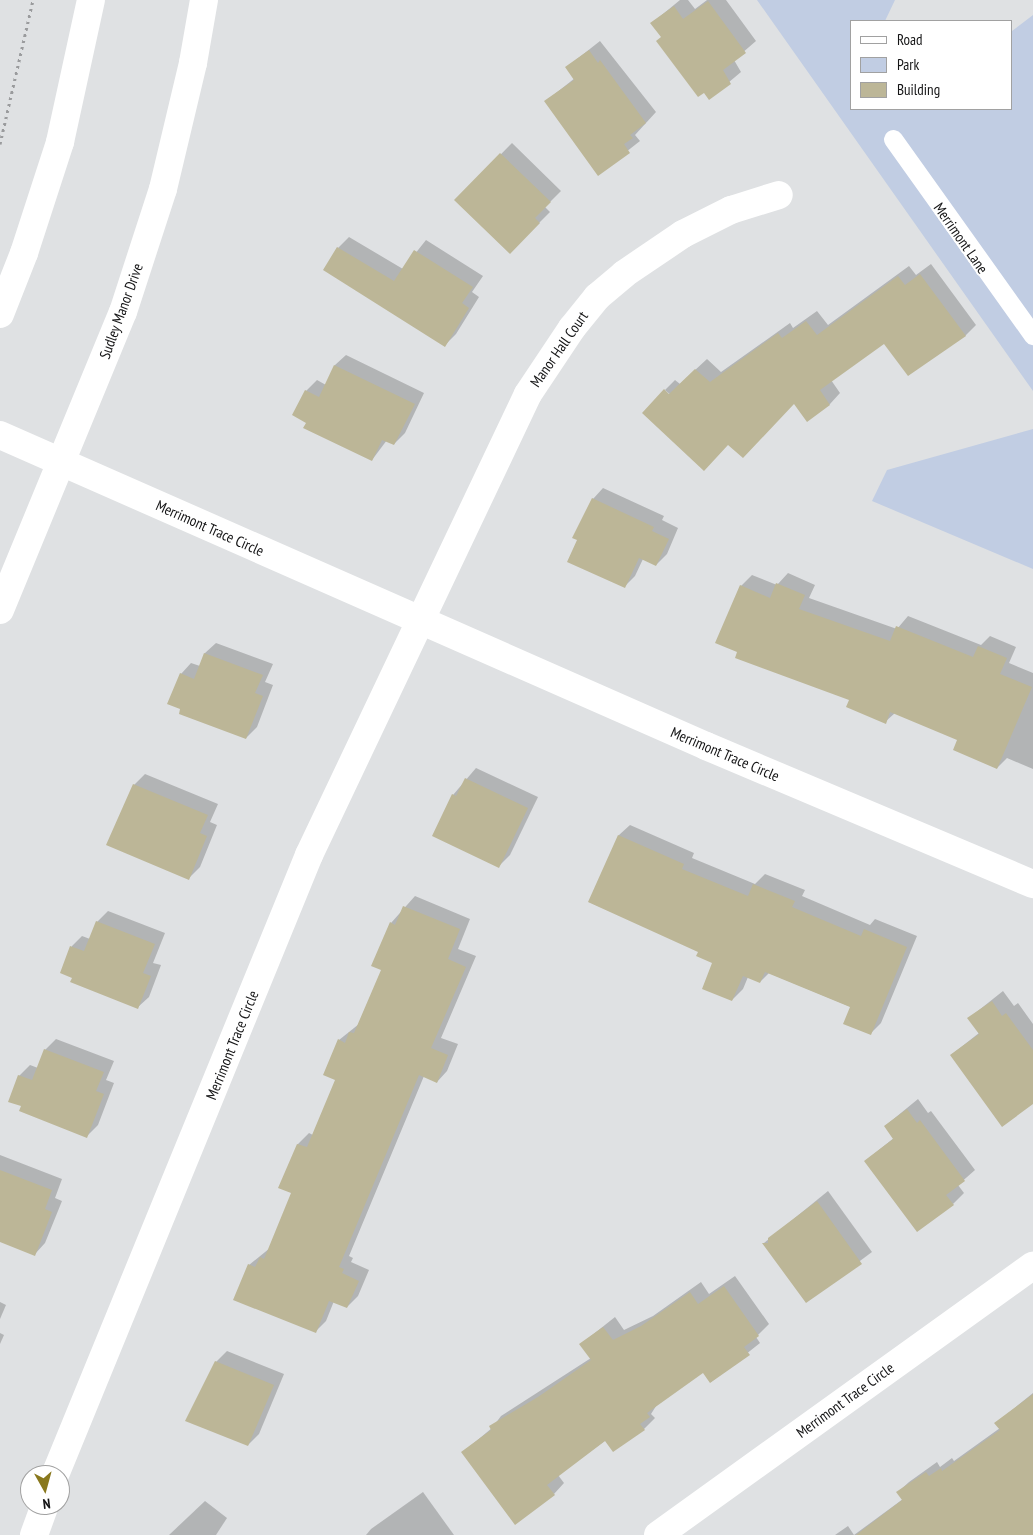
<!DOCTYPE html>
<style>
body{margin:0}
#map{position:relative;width:1033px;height:1535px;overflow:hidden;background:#dfe1e3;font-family:"PT Sans Narrow",sans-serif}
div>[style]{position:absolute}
.green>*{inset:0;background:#c1cde3}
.shadow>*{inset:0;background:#0003}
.building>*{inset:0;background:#bcb697}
.path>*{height:3px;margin-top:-1.5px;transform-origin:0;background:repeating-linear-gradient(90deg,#9a9b9d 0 2.5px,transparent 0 6.5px)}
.lane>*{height:19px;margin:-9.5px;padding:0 9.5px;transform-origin:9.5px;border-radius:9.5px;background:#fff}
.street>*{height:28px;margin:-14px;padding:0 14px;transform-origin:14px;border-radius:14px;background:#fff}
.secondary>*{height:28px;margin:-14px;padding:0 14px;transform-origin:14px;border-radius:14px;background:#fff}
span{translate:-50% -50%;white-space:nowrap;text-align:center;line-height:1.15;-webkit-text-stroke:4px #fff;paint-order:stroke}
.street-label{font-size:15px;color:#141415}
.legend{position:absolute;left:850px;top:20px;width:162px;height:90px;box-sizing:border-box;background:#fff;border:1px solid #a1a1a1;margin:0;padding:6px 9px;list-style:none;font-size:15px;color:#141415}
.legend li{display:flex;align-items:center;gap:10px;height:25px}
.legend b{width:25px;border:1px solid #a1a1a1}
.north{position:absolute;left:20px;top:1465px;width:50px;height:50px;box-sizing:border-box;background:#fff;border:1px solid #a1a1a1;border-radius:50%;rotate:173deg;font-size:14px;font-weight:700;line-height:20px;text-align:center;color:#141415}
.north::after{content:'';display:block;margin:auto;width:18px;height:22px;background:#89781d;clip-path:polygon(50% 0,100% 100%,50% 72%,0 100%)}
</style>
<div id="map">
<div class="green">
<i style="clip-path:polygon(757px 0,895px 0,885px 21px,852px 21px,852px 109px,1012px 109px,1012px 31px,1033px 15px,1033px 391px)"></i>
<i style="clip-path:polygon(1033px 429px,1033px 569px,872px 501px,887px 470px)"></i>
</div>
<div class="shadow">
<i style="clip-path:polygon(680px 0,688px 0,695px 9px,707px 0,726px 0,756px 41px,734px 60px,741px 72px,710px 98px,652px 23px)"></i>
<i style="clip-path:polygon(600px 41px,656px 112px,635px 135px,640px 141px,598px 174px,546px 101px,575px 78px,567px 67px)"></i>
<i style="clip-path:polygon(512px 143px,561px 191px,545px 207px,550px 212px,510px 252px,456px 200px)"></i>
<i style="clip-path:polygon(349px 237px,403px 269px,426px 240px,483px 276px,472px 292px,479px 297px,456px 334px,445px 345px,338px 248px)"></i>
<i style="clip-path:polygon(931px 264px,976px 325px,965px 336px,885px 342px,831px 380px,840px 393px,830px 404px,807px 420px,794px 402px,743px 457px,665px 390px,675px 380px,680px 384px,707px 359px,721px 372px,790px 323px,793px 328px,817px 311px,828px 325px,909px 266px,916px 275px)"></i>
<i style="clip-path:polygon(346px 355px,424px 393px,405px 433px,394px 444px,387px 440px,372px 460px,308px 422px,306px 391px,317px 380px,326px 385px,335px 365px)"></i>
<i style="clip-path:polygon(603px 488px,664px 516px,662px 520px,678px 528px,667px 554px,656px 565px,643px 559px,635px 576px,624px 587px,579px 540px,593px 499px)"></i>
<i style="clip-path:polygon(788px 573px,815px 585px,809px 598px,897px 629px,908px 616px,981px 645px,990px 636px,1016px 647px,1009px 663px,1033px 673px,1033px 769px,1007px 758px,997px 768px,959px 739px,895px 713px,885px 722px,850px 699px,739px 651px,741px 586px,752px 575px,777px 585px)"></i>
<i style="clip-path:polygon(216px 643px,273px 664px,265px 682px,273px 685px,257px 727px,246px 738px,181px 674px,191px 663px,200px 666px,205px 653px)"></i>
<i style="clip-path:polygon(476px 768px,538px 797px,510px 855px,499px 866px,453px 795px)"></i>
<i style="clip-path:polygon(145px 774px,218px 804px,210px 822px,217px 825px,200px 867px,189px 878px,134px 785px)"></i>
<i style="clip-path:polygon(630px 825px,694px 853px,692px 858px,755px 884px,765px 874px,805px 890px,802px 896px,870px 925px,875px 919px,917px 936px,881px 1023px,870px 1034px,851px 1007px,769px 973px,760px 982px,748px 977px,743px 989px,732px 1000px,714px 963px,700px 951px,589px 902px,619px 835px)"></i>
<i style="clip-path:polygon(415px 896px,470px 919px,458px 949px,476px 956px,441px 1038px,458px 1044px,447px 1071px,437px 1082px,424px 1076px,349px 1256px,353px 1258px,351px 1262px,369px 1270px,358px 1296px,347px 1307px,334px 1301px,326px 1321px,315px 1332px,249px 1265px,270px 1248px,293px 1192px,280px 1187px,298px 1144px,309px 1133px,313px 1135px,337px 1079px,339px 1040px,359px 1024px,383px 969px,391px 923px)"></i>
<i style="clip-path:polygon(108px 911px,165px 933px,153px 963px,161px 965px,149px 997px,138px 1007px,61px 972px,72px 946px,82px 936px,90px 939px,97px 922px)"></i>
<i style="clip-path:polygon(1003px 991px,1014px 1006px,1018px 1003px,1033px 1024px,1033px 1103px,951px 1055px,979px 1033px,969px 1018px)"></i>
<i style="clip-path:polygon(56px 1039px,114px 1061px,106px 1080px,114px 1083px,98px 1125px,87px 1136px,22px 1106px,19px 1076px,30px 1065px,38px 1068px,45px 1050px)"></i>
<i style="clip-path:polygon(918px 1099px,928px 1113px,931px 1111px,975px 1170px,958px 1185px,964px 1193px,953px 1204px,865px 1161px,894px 1138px,885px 1126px)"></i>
<i style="clip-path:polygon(0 1155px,62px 1179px,55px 1198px,62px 1201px,45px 1243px,35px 1254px,0 1241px)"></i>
<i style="clip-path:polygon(828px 1191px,872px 1252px,806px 1301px,764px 1243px)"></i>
<i style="clip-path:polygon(735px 1276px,769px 1324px,756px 1337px,760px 1343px,711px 1382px,703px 1371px,658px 1403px,651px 1414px,655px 1418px,644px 1429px,606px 1440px,558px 1475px,564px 1483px,554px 1494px,463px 1452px,492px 1428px,501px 1416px,591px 1358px,581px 1344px,615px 1317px,624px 1330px,653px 1316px,701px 1282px,709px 1294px)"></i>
<i style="clip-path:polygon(0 1302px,6px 1305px,0 1319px)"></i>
<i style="clip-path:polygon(0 1333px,4px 1335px,0 1344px)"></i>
<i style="clip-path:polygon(227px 1351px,284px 1374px,259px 1434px,248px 1445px,216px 1362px)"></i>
<i style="clip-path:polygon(1033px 1393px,1033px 1509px,1014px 1535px,835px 1535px,848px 1526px,854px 1535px,903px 1499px,898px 1492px,909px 1482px,937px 1462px,940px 1467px,952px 1458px,954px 1461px,1000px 1428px,996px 1423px)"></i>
<i style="clip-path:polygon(423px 1492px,454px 1535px,366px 1535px,371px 1529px)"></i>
<i style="clip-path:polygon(205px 1501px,227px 1518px,216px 1535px,169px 1535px)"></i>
</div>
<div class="building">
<i style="clip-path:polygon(708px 1px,746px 53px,723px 70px,731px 84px,709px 100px,704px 93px,698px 97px,656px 41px,661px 37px,650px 23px,674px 6px,683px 19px)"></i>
<i style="clip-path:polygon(589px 50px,598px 63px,600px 60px,646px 123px,630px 135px,633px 138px,624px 144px,630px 153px,598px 176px,544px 101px,574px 80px,565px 67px)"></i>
<i style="clip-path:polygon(500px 153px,551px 202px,535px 218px,540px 223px,510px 254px,454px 200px)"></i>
<i style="clip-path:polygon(337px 247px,394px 281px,414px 250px,473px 287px,462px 303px,469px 308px,445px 347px,323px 270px)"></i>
<i style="clip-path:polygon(920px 274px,966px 336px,908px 376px,884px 344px,820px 390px,830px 405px,807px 422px,794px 404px,743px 458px,728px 445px,704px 471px,642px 413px,664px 389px,669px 394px,695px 369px,710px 382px,778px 333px,782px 338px,806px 321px,817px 335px,898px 276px,905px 285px)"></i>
<i style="clip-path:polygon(334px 365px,415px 404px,394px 445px,382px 440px,372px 461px,303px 428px,306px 423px,292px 415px,305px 390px,319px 397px)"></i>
<i style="clip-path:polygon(592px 498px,654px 527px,652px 531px,669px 539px,656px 566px,639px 558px,625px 588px,567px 562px,577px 540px,572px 538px)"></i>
<i style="clip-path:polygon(776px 583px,805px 595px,799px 609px,890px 641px,896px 626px,973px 657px,978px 646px,1007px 658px,1000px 674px,1032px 687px,997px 769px,953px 750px,957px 740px,890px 712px,886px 724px,846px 707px,849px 700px,735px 658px,737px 652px,715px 643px,740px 585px,770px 598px)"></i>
<i style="clip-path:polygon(204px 653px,263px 675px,255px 693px,263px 696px,246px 739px,179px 714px,180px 709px,167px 704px,180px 673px,194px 679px)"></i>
<i style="clip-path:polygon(465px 778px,528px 808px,499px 868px,432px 836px,452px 794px,456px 796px)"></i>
<i style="clip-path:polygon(133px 784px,208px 815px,200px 833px,207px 836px,189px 880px,106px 845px)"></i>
<i style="clip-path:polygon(618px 835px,684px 864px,682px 869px,748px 896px,753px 884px,795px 901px,792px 907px,861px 936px,864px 929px,907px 947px,871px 1035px,843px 1024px,850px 1007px,765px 972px,760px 983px,743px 976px,732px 1001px,702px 989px,712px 963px,696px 956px,698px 952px,588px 902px)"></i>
<i style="clip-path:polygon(403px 906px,460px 929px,448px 959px,466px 967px,431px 1048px,448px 1055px,437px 1083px,419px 1075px,339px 1267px,344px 1269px,342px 1273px,359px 1281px,347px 1308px,329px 1301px,316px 1333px,233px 1300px,248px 1264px,255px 1267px,260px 1257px,264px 1259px,291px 1193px,278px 1188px,297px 1144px,307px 1147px,335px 1080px,323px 1075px,338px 1039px,345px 1043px,349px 1032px,354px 1033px,381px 970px,371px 966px,390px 922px,395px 925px)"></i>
<i style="clip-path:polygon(96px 921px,155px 944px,143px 973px,151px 976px,138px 1009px,70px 982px,72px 978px,60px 973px,70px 946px,84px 951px)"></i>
<i style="clip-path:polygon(992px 1001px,1002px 1016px,1006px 1013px,1033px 1050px,1033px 1104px,1002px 1127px,950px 1055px,979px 1034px,967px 1018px)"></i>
<i style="clip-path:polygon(44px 1049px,104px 1072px,96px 1091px,104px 1094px,87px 1138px,19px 1111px,21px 1106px,8px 1102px,18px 1075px,32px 1080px)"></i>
<i style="clip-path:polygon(907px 1109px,917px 1123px,920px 1120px,965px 1181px,946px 1195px,954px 1205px,917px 1232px,864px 1161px,893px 1139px,884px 1126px)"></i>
<i style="clip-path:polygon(0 1170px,52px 1190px,45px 1209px,52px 1212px,35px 1256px,0 1242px)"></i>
<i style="clip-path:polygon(817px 1201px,862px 1264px,806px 1303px,762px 1243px,768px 1243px,768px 1238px)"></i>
<i style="clip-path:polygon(724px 1286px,759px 1336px,744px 1347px,750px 1355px,710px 1383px,703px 1373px,647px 1413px,650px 1417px,640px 1424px,645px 1430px,613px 1452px,605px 1441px,547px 1485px,555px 1495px,515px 1525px,461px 1452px,491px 1430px,489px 1426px,538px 1397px,591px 1360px,579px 1344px,603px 1327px,613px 1340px,641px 1326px,690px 1292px,698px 1304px)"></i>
<i style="clip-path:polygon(215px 1361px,274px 1385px,248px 1446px,185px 1421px)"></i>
<i style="clip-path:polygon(1033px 1394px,1033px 1535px,856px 1535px,902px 1500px,896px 1492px,926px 1472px,929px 1476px,941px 1468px,942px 1471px,1000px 1430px,994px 1423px)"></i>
</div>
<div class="path">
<i style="left:0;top:144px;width:148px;rotate:-77.1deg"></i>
</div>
<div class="lane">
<i style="left:893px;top:139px;width:241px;rotate:54.5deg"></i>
</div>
<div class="street">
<i style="left:0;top:435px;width:771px;rotate:23.77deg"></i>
<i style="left:706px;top:746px;width:355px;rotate:22.9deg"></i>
<i style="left:55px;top:1475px;width:670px;rotate:-67.72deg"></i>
<i style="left:309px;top:855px;width:510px;rotate:-64.59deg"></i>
<i style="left:528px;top:394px;width:79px;rotate:-56.3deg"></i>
<i style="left:572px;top:328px;width:40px;rotate:-51deg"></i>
<i style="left:597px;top:297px;width:35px;rotate:-40deg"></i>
<i style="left:624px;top:274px;width:71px;rotate:-34.1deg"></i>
<i style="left:683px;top:234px;width:54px;rotate:-26.6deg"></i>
<i style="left:731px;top:210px;width:50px;rotate:-17.4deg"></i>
<i style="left:34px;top:1535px;width:32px;rotate:-70deg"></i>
<i style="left:658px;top:1535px;width:462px;rotate:-35.7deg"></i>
</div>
<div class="secondary">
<i style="left:0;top:314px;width:66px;rotate:-68.5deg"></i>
<i style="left:24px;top:253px;width:117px;rotate:-72deg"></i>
<i style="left:60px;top:142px;width:145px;rotate:-77.7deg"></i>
<i style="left:0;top:610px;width:322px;rotate:-67.6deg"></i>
<i style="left:123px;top:312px;width:129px;rotate:-72deg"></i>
<i style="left:163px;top:189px;width:130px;rotate:-76.6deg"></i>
<i style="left:193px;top:63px;width:64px;rotate:-80.1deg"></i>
</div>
<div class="street-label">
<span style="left:961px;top:238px;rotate:55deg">Merrimont Lane</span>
<span style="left:121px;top:311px;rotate:-70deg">Sudley Manor Drive</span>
<span style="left:559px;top:349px;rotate:-55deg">Manor Hall Court</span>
<span style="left:210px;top:528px;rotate:24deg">Merrimont Trace Circle</span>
<span style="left:725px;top:754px;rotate:23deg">Merrimont Trace Circle</span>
<span style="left:232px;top:1045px;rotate:-68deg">Merrimont Trace Circle</span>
<span style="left:845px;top:1400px;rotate:-36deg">Merrimont Trace Circle</span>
</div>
<ul class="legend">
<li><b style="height:6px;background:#fff"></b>Road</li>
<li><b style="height:14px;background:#c1cde3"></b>Park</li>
<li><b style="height:14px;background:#bcb697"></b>Building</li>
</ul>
<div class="north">N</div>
</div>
